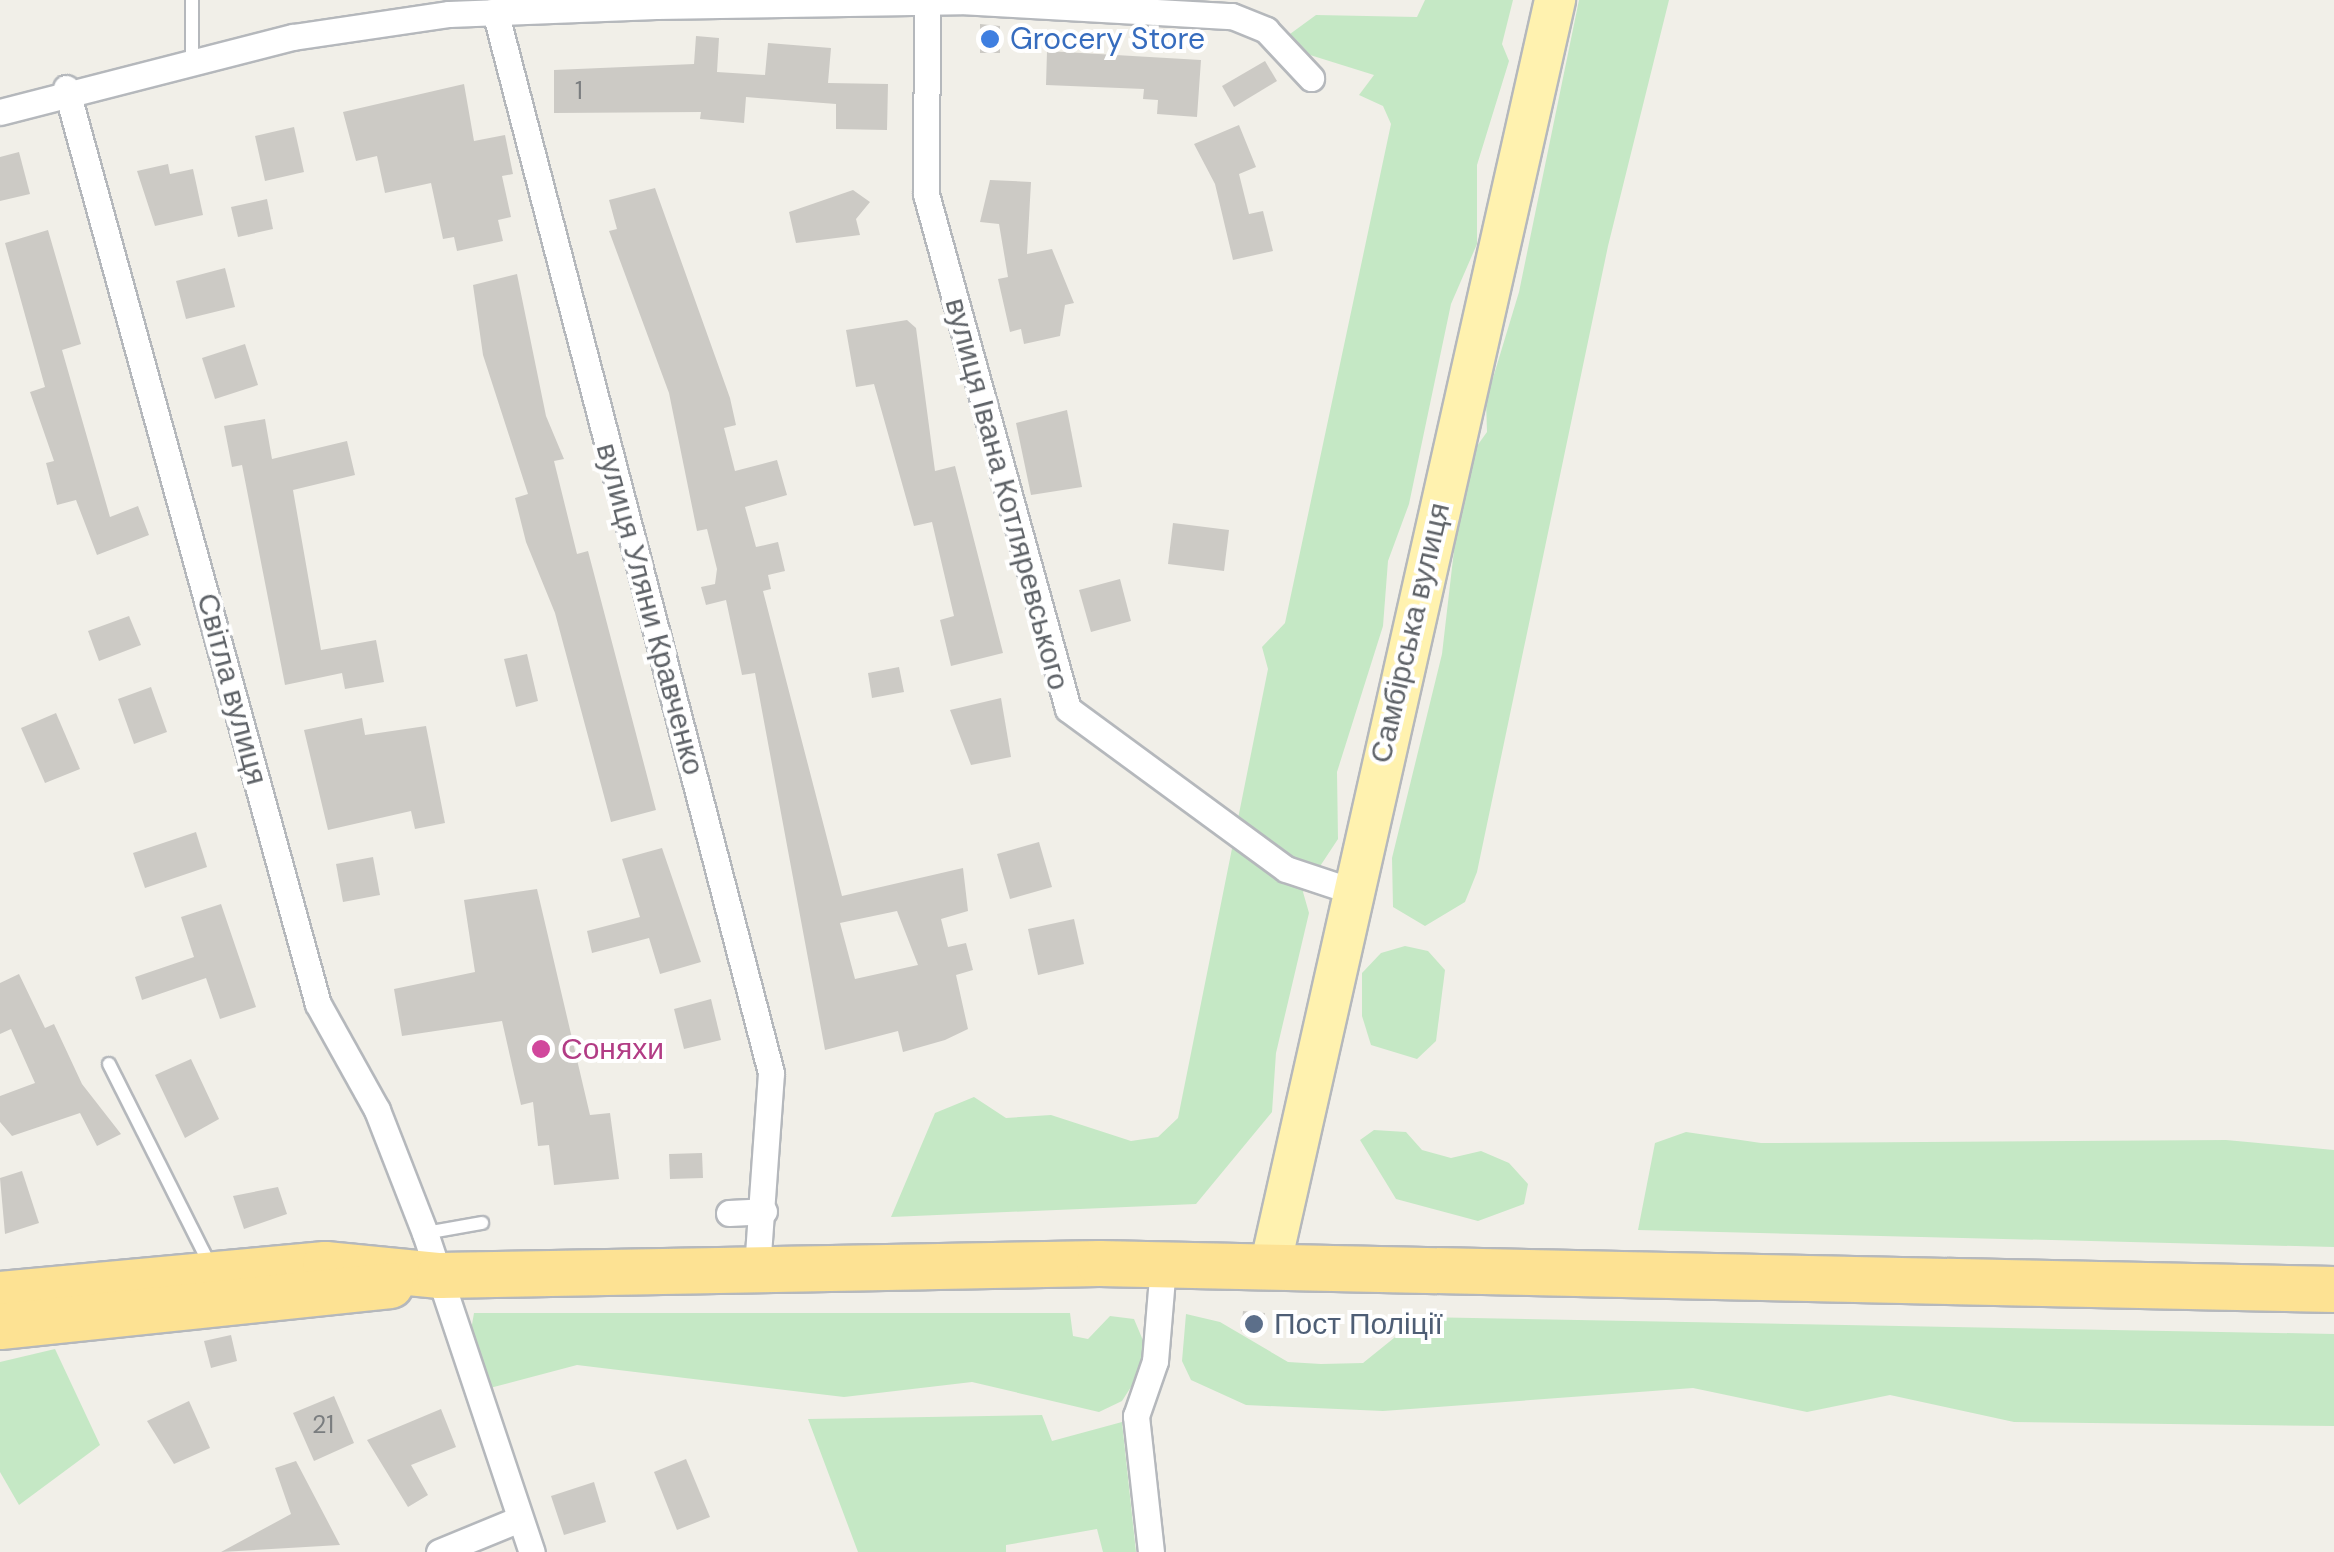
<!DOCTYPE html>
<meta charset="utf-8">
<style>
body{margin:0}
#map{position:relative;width:2334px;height:1552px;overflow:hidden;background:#f1efe8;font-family:"DM Sans",sans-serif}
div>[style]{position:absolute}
.green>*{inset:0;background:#c5e8c5}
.building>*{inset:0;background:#cccac5}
.roads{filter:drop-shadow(2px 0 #b5b8bc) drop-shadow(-2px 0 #b5b8bc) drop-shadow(0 2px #b5b8bc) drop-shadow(0 -2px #b5b8bc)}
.lane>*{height:12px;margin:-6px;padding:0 6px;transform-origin:6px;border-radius:6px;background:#fff}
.street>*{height:25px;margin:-12.5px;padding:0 12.5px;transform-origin:12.5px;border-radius:12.5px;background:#fff}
.primary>*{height:40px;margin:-20px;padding:0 20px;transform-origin:20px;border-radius:20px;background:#fff2af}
.highway>*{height:45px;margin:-22.5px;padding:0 22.5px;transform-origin:22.5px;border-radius:22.5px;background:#fde293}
.dots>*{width:28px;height:28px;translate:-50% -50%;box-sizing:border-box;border:5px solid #fff;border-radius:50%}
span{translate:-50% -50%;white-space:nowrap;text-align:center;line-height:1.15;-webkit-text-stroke:8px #fff;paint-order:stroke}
.number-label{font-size:25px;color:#7a7d7f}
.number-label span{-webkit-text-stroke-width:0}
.shop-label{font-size:30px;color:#366cbe}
.left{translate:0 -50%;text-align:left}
.street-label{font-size:30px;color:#5f6368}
.hotel-label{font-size:30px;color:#b23c85}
.service-label{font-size:30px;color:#4e5e75}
</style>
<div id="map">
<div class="green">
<i style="clip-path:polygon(1425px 0,1513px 0,1502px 44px,1509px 61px,1477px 165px,1477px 244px,1451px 304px,1409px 504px,1388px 561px,1383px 626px,1337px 772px,1338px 839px,1303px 892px,1309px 913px,1276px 1053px,1272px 1112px,1196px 1204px,891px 1217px,935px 1113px,974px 1097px,1006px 1118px,1051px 1115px,1131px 1141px,1158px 1137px,1178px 1118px,1268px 669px,1262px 647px,1285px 623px,1391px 124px,1383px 106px,1359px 95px,1374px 75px,1310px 55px,1290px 34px,1316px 15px,1417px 17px)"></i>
<i style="clip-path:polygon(1579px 0,1669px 0,1608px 246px,1477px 872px,1465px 902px,1425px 926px,1393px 907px,1392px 858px,1442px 654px,1464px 464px,1487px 432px,1486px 401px,1519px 292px)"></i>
<i style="clip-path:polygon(1405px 946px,1428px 951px,1445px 970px,1436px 1041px,1417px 1059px,1371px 1045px,1362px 1016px,1362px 973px,1381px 953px)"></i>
<i style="clip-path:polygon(1374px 1130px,1406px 1132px,1422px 1150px,1451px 1158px,1481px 1151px,1509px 1163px,1528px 1184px,1524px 1204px,1478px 1221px,1396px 1199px,1360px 1140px)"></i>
<i style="clip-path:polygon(1686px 1132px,1761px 1143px,2226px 1140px,2334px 1150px,2334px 1247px,1638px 1230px,1655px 1143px)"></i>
<i style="clip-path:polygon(474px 1313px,1070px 1313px,1073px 1336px,1088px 1339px,1110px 1316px,1134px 1319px,1150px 1357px,1122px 1401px,1099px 1412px,972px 1382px,844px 1397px,577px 1365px,486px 1389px,464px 1371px)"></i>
<i style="clip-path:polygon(1186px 1314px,1220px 1322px,1288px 1362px,1321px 1364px,1363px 1363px,1420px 1317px,2334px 1334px,2334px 1426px,2014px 1422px,1890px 1395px,1807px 1412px,1693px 1388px,1383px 1411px,1246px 1405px,1191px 1380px,1182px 1361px)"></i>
<i style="clip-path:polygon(55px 1349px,100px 1445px,19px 1505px,0 1472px,0 1362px)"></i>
<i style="clip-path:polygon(1042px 1415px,1052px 1441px,1122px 1422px,1136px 1552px,1103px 1552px,1097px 1529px,1006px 1545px,1006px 1552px,858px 1552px,808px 1419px)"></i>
</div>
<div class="building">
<i style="clip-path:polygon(980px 24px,1000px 26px,1000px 53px,980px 53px)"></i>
<i style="clip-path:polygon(696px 36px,719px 38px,717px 72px,765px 75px,768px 43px,831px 48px,828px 83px,888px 84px,887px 130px,836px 129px,836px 104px,746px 97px,744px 123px,700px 119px,701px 112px,554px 113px,554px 70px,694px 64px)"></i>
<i style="clip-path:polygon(1047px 51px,1201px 60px,1197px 117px,1157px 114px,1158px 100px,1143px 99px,1144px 89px,1046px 85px)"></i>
<i style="clip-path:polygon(1265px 61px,1277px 81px,1234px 107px,1222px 86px)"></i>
<i style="clip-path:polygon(464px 84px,474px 141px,505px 135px,513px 174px,502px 176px,511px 217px,498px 220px,503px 241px,457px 251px,454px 237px,443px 239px,431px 183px,385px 193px,377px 156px,356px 161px,343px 112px)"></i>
<i style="clip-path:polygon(1239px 125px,1256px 167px,1239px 174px,1249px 214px,1263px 211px,1273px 251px,1233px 260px,1215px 184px,1194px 144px)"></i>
<i style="clip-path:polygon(294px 127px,304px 172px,265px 181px,255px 136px)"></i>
<i style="clip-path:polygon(19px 152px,30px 194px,0 201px,0 157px)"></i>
<i style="clip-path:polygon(168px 164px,170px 174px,193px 169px,203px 215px,155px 226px,137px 171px)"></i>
<i style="clip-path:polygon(990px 180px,1031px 182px,1027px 254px,1052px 249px,1074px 303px,1065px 305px,1060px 336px,1024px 344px,1021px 329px,1010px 332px,998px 279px,1008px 277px,999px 224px,980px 222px)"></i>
<i style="clip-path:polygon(evenodd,655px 188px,730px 398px,736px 425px,724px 428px,735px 471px,777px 460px,787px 495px,745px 507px,756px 547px,778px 542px,785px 571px,768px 575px,771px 589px,763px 591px,842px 896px,963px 868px,968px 911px,941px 919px,948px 947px,966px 943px,973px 970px,956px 975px,968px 1029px,945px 1040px,903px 1052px,898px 1031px,825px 1050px,755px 673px,742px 675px,726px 600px,706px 605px,701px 587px,715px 584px,717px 569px,707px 529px,697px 531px,669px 393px,609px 231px,617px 229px,609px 200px,655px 188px,897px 911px,918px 965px,855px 979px,840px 923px,897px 911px)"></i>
<i style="clip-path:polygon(853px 190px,870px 202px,856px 219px,860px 235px,796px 243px,789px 212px)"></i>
<i style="clip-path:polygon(267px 199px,273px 229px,238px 237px,231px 207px)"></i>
<i style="clip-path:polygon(48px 230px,81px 344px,62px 350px,110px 517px,138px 506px,149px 535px,97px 555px,76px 500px,57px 505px,46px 463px,54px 461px,30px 392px,45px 387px,5px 243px)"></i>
<i style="clip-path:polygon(225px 268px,235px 307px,186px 319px,176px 281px)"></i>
<i style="clip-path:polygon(517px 274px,546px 416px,564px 459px,554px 461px,577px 554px,588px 551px,656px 810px,611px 822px,555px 613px,526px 542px,515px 498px,528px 494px,483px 355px,473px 285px)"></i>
<i style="clip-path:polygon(907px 320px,916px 328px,935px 471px,955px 466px,1003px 653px,951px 666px,940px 620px,954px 616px,932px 522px,914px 526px,874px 384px,856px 387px,846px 330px)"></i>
<i style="clip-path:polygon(245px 344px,258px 385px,215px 399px,202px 358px)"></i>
<i style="clip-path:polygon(1067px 410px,1082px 487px,1031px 495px,1016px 423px)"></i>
<i style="clip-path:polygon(265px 419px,272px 459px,347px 441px,355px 475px,293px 490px,321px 650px,376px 640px,384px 682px,345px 689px,342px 673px,285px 685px,242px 465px,232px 467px,224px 426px)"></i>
<i style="clip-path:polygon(1173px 523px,1229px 530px,1224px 571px,1168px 564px)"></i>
<i style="clip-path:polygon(1120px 579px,1131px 621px,1091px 632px,1079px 590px)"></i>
<i style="clip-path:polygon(129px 616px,141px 645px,99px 661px,88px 631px)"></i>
<i style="clip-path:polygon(527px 654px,538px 701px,516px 707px,504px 659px)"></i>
<i style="clip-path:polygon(899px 667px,904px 692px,872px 698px,868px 673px)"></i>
<i style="clip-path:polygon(151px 687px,167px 732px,134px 744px,118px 699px)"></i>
<i style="clip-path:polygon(1001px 698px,1011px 757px,971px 765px,950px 710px)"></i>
<i style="clip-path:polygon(56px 713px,80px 769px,45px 783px,21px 728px)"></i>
<i style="clip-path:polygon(362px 718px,365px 735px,426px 726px,445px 823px,415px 829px,411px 811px,328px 830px,304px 730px)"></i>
<i style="clip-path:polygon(196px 832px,207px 867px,145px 888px,133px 853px)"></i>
<i style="clip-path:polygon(1039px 842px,1052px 887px,1010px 899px,997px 854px)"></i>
<i style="clip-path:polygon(662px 848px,701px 962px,660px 974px,649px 938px,592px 953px,587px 931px,640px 917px,622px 859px)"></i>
<i style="clip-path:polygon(373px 857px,380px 895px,343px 902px,336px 864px)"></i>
<i style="clip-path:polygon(537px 889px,590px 1115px,610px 1113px,619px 1179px,554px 1185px,549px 1145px,538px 1146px,533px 1102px,521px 1105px,502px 1021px,402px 1036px,394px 989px,475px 972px,464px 900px)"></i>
<i style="clip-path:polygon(221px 904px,256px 1007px,220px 1019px,206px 978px,142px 1000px,135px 977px,194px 957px,181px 917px)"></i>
<i style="clip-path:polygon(1074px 919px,1084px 964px,1038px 975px,1028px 929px)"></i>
<i style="clip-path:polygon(19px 974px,45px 1028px,54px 1024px,82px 1084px,121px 1134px,97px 1146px,80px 1113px,12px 1136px,0 1122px,0 1096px,35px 1083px,11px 1029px,0 1034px,0 983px)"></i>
<i style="clip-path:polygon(711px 999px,721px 1040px,684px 1049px,674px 1009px)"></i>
<i style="clip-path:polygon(191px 1059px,219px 1119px,185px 1138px,155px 1075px)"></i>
<i style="clip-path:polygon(702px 1153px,703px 1178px,670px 1179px,669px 1154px)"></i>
<i style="clip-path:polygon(22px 1171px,39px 1223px,5px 1234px,0 1178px)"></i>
<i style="clip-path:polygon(278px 1187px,287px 1214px,244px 1229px,233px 1196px)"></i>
<i style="clip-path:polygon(1243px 1311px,1265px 1313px,1264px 1333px,1241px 1331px)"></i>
<i style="clip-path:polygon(231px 1335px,237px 1361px,211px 1368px,204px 1341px)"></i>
<i style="clip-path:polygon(334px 1396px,354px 1443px,314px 1461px,293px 1413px)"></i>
<i style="clip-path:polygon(189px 1401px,210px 1448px,174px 1464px,147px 1421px)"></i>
<i style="clip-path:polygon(441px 1409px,456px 1447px,411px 1465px,428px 1495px,408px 1507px,367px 1440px)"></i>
<i style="clip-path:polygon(686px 1459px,710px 1517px,677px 1530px,654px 1472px)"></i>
<i style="clip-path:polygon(296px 1461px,340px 1545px,221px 1552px,291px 1514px,275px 1468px)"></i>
<i style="clip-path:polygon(594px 1482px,606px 1522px,564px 1535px,551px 1496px)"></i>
</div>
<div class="roads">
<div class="lane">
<i style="left:192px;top:60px;width:60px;rotate:-90deg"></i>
<i style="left:109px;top:1064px;width:227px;rotate:63.3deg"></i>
<i style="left:425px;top:1233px;width:58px;rotate:-10deg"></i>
</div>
<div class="street">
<i style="left:927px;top:1px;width:193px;rotate:90.3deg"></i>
<i style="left:926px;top:194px;width:534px;rotate:74.58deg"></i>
<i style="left:1068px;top:709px;width:270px;rotate:36.3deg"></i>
<i style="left:1286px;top:869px;width:70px;rotate:18.4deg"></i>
<i style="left:495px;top:11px;width:1097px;rotate:75.43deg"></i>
<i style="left:771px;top:1073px;width:195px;rotate:94.1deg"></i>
<i style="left:66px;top:88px;width:950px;rotate:74.62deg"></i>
<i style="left:318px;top:1004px;width:121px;rotate:60.9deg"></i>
<i style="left:377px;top:1110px;width:132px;rotate:68.7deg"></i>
<i style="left:425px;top:1233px;width:336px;rotate:71.5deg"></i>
<i style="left:0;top:112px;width:302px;rotate:-14.4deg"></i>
<i style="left:293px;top:37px;width:158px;rotate:-8.4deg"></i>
<i style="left:449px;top:14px;width:207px;rotate:-2.2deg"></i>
<i style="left:656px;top:6px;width:304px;rotate:-0.9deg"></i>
<i style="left:960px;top:1px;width:272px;rotate:3.2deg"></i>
<i style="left:1232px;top:16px;width:37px;rotate:22deg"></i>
<i style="left:1266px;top:30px;width:66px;rotate:46.8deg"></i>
<i style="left:729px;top:1213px;width:35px;rotate:-3deg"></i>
<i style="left:439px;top:1552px;width:84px;rotate:-22.3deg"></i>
<i style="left:1151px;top:1552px;width:137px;rotate:-96.3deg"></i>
<i style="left:1136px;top:1416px;width:58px;rotate:-70.9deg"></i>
<i style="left:1155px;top:1361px;width:96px;rotate:-85.2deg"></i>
</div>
<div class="primary">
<i style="left:1270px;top:1267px;width:1299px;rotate:-77.32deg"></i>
</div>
<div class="highway">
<i style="left:0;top:1294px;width:326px;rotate:-5.3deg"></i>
<i style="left:325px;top:1264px;width:115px;rotate:5.5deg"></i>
<i style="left:439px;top:1275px;width:660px;rotate:-1.04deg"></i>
<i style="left:1099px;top:1263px;width:1235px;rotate:1.21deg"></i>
<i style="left:0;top:1326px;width:392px;rotate:-6deg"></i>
</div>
</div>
<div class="dots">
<i style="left:990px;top:39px;background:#3f7fe0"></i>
<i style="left:541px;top:1049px;background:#d1479c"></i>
<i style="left:1254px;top:1324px;background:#5c6f8a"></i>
</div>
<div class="number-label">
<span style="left:579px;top:91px">1</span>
<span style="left:323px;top:1425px">21</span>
</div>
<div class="shop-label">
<span class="left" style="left:1010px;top:39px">Grocery Store</span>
</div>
<div class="street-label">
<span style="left:1007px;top:494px;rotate:75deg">вулиця Івана Котляревського</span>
<span style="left:650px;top:609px;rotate:75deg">вулиця Уляни Кравченко</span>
<span style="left:1410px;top:633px;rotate:-77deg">Самбірська вулиця</span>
<span style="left:232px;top:689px;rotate:75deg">Світла вулиця</span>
</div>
<div class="hotel-label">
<span class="left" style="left:561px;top:1049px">Соняхи</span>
</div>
<div class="service-label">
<span class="left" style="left:1274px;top:1324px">Пост Поліції</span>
</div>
</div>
